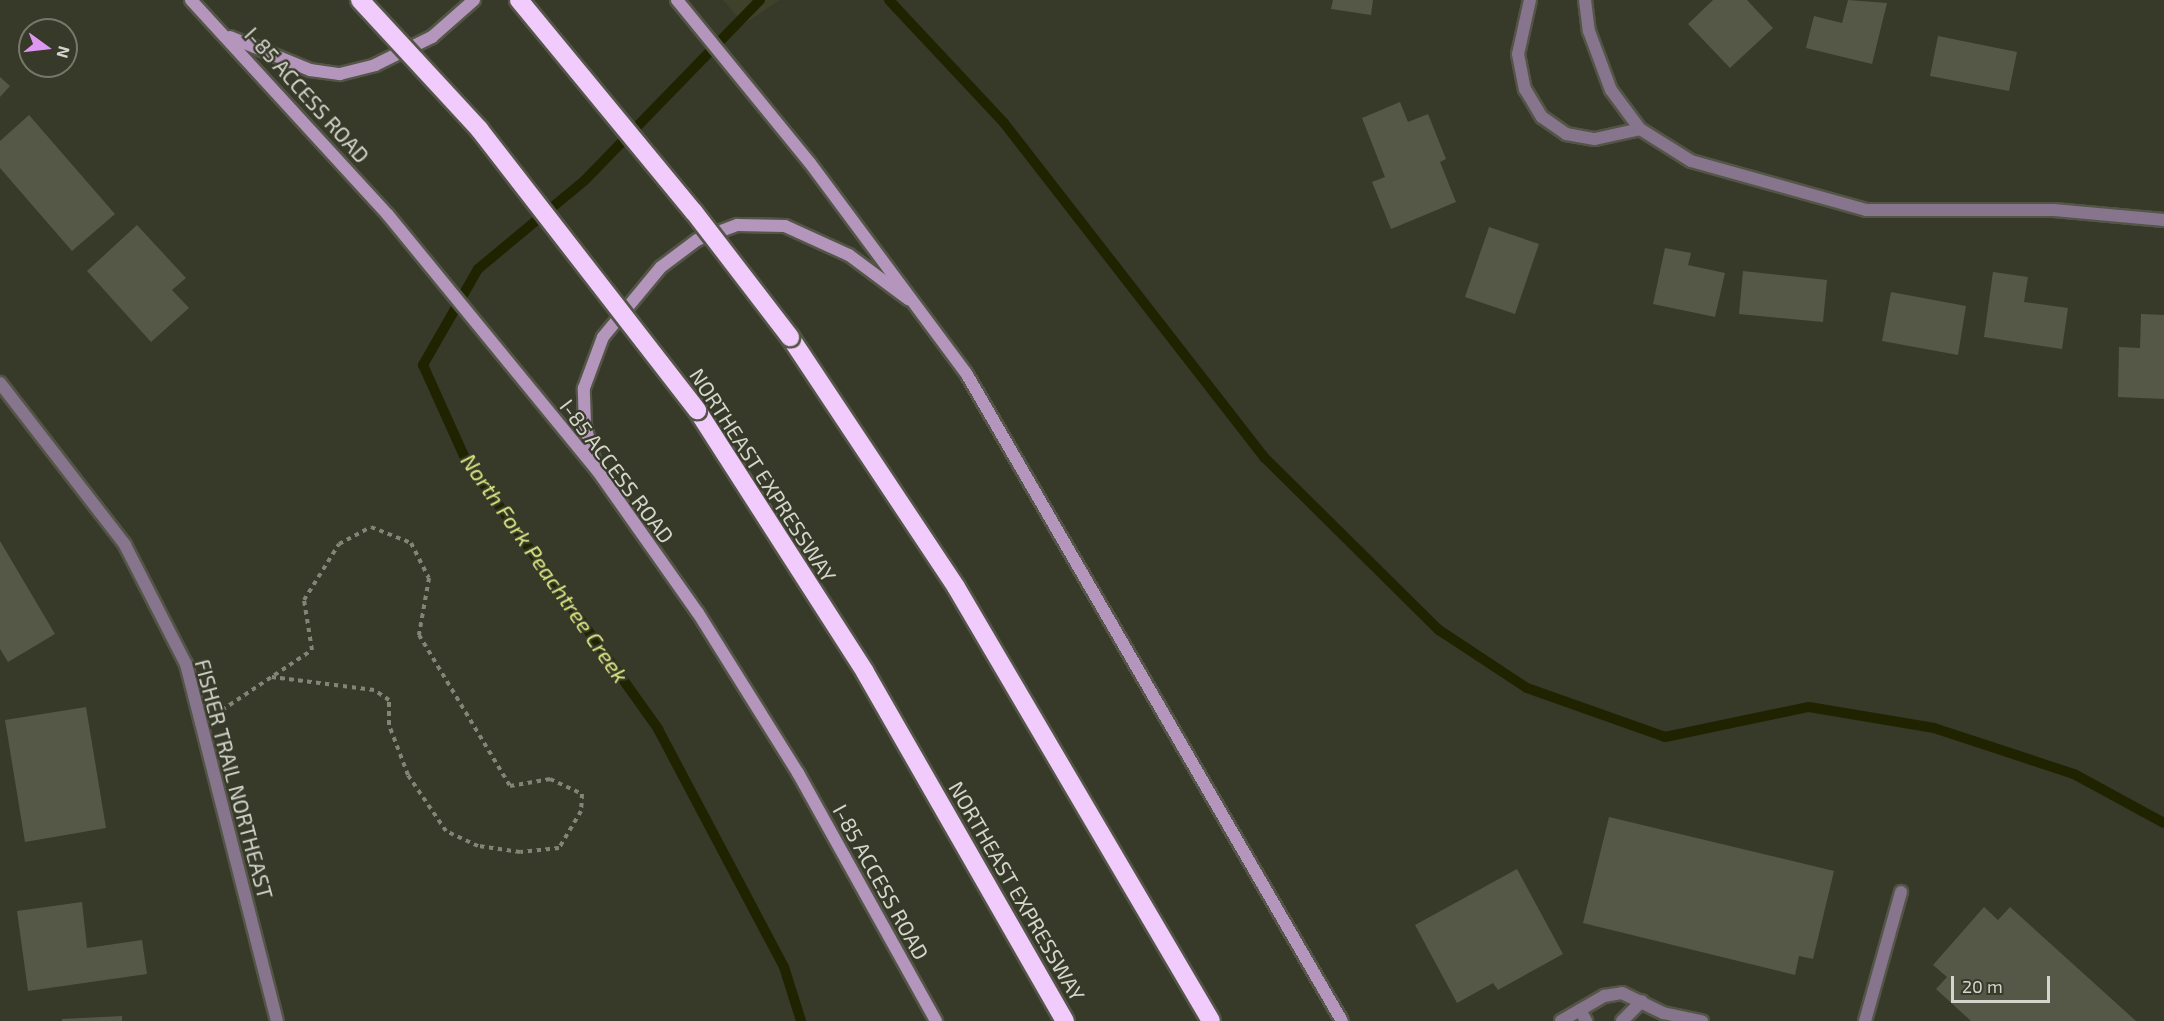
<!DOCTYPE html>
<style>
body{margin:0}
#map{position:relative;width:2164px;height:1021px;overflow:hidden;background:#373929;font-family:"Exo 2",sans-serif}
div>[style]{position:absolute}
.built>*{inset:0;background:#3f422b}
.stream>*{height:10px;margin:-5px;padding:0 5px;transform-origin:5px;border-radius:5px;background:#202300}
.building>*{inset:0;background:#555847}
.path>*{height:4px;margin-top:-2px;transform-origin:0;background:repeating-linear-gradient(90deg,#828476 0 4.5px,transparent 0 9px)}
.roads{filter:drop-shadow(2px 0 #535546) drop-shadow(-2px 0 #535546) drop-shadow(0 2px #535546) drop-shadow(0 -2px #535546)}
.service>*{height:12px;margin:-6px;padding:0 6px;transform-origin:6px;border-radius:6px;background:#87748d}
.minor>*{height:12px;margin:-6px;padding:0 6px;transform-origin:6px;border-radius:6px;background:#87748d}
.secondary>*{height:12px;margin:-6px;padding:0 6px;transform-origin:6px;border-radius:6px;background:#b496bd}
.motorway>*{height:18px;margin:-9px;padding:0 9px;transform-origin:9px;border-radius:9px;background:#f1cbfb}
.bridges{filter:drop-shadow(2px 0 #535546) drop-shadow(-2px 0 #535546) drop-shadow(0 2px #535546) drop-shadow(0 -2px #535546)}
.motorway-bridge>*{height:18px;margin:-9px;padding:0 9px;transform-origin:9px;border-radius:9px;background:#f1cbfb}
span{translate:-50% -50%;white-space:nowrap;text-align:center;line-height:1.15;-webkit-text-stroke:4.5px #373929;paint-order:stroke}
.street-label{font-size:21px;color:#d4d6cc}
.water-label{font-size:22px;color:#dce783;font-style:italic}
.north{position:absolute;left:18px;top:18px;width:60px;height:60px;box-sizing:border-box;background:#373929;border:2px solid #76786a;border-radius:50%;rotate:105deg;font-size:16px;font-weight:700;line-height:24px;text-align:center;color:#d4d6cc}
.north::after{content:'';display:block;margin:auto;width:21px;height:27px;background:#df98f2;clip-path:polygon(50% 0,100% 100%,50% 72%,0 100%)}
.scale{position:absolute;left:1951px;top:976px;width:99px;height:27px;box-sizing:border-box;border:3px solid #d4d6cc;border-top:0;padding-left:8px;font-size:18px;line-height:21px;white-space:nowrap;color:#d4d6cc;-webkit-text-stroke:4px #373929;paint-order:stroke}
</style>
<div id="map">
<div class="built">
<i style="clip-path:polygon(723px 0,780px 0,744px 24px)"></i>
</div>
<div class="stream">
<i style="left:760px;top:0;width:252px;rotate:134.2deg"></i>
<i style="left:584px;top:181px;width:138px;rotate:140.3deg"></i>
<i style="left:478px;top:269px;width:111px;rotate:119.8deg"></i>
<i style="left:423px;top:365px;width:102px;rotate:65.7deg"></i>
<i style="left:465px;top:458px;width:333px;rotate:54.5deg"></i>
<i style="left:658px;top:729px;width:269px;rotate:62.1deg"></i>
<i style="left:784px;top:967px;width:57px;rotate:72.5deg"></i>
<i style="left:889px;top:0;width:168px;rotate:46.9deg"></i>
<i style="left:1004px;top:123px;width:425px;rotate:52.1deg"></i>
<i style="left:1265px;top:458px;width:245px;rotate:44.7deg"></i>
<i style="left:1439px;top:630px;width:105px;rotate:33.4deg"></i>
<i style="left:1527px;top:688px;width:146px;rotate:19.5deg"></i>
<i style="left:1665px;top:737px;width:147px;rotate:-11.8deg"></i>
<i style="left:1809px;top:707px;width:127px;rotate:9.5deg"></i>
<i style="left:1934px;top:728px;width:147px;rotate:18.2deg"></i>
<i style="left:2074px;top:774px;width:102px;rotate:28.6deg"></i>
</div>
<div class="building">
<i style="clip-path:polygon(1333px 0,1373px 0,1371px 15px,1331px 9px)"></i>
<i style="clip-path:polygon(1713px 0,1747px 0,1773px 28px,1730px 68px,1688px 24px)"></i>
<i style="clip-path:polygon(1848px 0,1887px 3px,1872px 64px,1806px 48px,1814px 16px,1842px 23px)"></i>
<i style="clip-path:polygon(1938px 36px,2017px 52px,2009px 91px,1930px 76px)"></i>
<i style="clip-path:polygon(0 77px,10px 86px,0 97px)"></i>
<i style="clip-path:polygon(1400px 102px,1408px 122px,1428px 114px,1446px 159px,1440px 162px,1456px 202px,1391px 229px,1372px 182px,1385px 177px,1362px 118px)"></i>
<i style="clip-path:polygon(29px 115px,115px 214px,72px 251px,0 168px,0 141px)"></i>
<i style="clip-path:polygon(137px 225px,186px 278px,172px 290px,189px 308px,151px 342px,87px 271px)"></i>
<i style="clip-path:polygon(1489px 227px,1539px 244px,1515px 314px,1465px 297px)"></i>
<i style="clip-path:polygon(1665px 248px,1691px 253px,1688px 265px,1725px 273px,1715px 317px,1653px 304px)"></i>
<i style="clip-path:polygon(1743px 271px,1827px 280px,1823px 322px,1739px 314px)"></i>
<i style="clip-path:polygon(1993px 272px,2028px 277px,2024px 302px,2068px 308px,2062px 349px,1984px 337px)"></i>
<i style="clip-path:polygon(1891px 292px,1966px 306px,1958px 355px,1882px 341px)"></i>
<i style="clip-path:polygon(2141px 314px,2164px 315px,2164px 399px,2118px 397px,2119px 347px,2140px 348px)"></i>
<i style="clip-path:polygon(0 541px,55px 634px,8px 662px,0 649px)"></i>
<i style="clip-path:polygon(86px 707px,106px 828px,25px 842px,5px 720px)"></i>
<i style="clip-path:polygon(1609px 817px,1834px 871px,1813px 959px,1799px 956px,1795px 975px,1583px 923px)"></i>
<i style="clip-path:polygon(1517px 869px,1563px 954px,1498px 990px,1493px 983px,1457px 1003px,1415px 925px)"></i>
<i style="clip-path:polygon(82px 902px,87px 948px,142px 940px,147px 974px,28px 991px,17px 911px)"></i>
<i style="clip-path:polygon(1984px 907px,1998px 920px,2010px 907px,2136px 1021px,1971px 1021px,1936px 989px,1947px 977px,1933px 965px)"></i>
<i style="clip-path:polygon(122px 1016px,122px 1021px,62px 1021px,62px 1019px)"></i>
</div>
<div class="path">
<i style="left:222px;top:710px;width:108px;rotate:-33.7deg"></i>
<i style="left:312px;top:650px;width:51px;rotate:-99.1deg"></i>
<i style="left:304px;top:600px;width:66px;rotate:-58deg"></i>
<i style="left:339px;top:544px;width:36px;rotate:-28deg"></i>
<i style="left:371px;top:527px;width:43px;rotate:21.8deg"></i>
<i style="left:411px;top:543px;width:39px;rotate:63deg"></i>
<i style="left:429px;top:578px;width:58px;rotate:100deg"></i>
<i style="left:419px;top:635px;width:176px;rotate:58.9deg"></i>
<i style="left:510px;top:786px;width:41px;rotate:-9.9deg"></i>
<i style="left:550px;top:779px;width:35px;rotate:25deg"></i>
<i style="left:582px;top:794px;width:17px;rotate:93deg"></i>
<i style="left:581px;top:811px;width:43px;rotate:120.7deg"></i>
<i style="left:559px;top:848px;width:39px;rotate:174deg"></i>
<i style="left:520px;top:852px;width:42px;rotate:-171.9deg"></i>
<i style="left:478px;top:846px;width:35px;rotate:-155deg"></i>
<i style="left:446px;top:831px;width:68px;rotate:-124.2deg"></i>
<i style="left:408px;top:775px;width:53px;rotate:-110.8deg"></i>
<i style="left:389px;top:725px;width:25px;rotate:-90deg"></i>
<i style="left:389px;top:700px;width:18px;rotate:-146deg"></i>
<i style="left:374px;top:690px;width:103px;rotate:-172.7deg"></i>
</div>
<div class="roads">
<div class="service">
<i style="left:1530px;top:0;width:55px;rotate:102.5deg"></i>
<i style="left:1518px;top:54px;width:36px;rotate:79deg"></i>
<i style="left:1525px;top:89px;width:33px;rotate:59deg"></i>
<i style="left:1542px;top:117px;width:29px;rotate:35deg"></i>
<i style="left:1566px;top:134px;width:29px;rotate:10deg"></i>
<i style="left:1595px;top:139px;width:46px;rotate:-12.5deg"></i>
</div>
<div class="minor">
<i style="left:1585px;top:0;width:31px;rotate:83deg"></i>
<i style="left:1589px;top:31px;width:63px;rotate:69.6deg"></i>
<i style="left:1611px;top:90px;width:49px;rotate:53.4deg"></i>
<i style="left:1640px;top:129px;width:60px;rotate:32.1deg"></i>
<i style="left:1691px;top:161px;width:182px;rotate:15.6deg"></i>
<i style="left:1866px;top:210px;width:188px"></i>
<i style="left:2054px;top:210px;width:110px;rotate:5.2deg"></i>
<i style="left:0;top:383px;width:205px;rotate:52.3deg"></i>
<i style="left:125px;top:545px;width:134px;rotate:62.9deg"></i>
<i style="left:186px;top:664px;width:368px;rotate:75.7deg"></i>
<i style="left:1580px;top:1010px;width:13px;rotate:61deg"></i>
<i style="left:1561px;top:1021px;width:50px;rotate:-30.2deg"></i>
<i style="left:1604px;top:996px;width:18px;rotate:-9deg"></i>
<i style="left:1622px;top:993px;width:46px;rotate:26deg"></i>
<i style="left:1663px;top:1013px;width:40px;rotate:12deg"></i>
<i style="left:1622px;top:1021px;width:28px;rotate:-45deg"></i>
<i style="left:1865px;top:1021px;width:134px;rotate:-74.4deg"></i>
</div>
<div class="secondary">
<i style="left:191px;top:0;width:292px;rotate:47.5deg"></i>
<i style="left:388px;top:215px;width:330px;rotate:50.7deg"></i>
<i style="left:597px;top:470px;width:175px;rotate:54.8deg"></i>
<i style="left:698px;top:613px;width:189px;rotate:58deg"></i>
<i style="left:798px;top:773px;width:284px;rotate:60.9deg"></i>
<i style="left:677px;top:0;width:210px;rotate:50.8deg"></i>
<i style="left:810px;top:163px;width:262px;rotate:53.4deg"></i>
<i style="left:966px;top:373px;width:749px;rotate:59.88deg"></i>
<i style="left:230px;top:37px;width:87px;rotate:22.4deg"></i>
<i style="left:310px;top:70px;width:30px;rotate:8deg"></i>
<i style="left:340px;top:74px;width:36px;rotate:-14deg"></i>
<i style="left:375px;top:65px;width:64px;rotate:-26.2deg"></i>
<i style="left:432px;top:37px;width:56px;rotate:-41.4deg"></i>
<i style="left:596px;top:467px;width:43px;rotate:-104.7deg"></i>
<i style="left:585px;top:425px;width:37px;rotate:-92deg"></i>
<i style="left:584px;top:388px;width:54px;rotate:-69.6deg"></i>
<i style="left:603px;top:337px;width:91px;rotate:-50.4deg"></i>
<i style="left:661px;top:267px;width:45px;rotate:-36.9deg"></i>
<i style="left:697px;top:240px;width:43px;rotate:-20.6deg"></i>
<i style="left:737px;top:225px;width:48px;rotate:1.2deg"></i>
<i style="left:785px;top:226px;width:70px;rotate:24.4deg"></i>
<i style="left:849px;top:255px;width:74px;rotate:36.7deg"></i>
</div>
<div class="motorway">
<i style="left:790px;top:337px;width:300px;rotate:56.4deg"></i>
<i style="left:956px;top:587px;width:503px;rotate:59.56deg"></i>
<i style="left:697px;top:410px;width:311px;rotate:57.3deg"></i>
<i style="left:865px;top:672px;width:402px;rotate:60.2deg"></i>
</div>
</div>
<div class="bridges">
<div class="motorway-bridge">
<i style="left:360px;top:0;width:176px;rotate:47.3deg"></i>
<i style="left:479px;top:129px;width:356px;rotate:52.2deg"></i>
<i style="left:519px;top:0;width:275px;rotate:50.5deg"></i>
<i style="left:694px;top:212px;width:158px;rotate:52.5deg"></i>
</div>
</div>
<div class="street-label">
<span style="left:307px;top:95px;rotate:48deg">I-85 ACCESS ROAD</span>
<span style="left:617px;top:471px;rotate:53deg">I-85 ACCESS ROAD</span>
<span style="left:763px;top:475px;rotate:57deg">NORTHEAST EXPRESSWAY</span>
<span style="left:234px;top:779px;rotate:75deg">FISHER TRAIL NORTHEAST</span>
<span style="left:881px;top:882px;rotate:61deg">I-85 ACCESS ROAD</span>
<span style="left:1017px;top:891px;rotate:60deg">NORTHEAST EXPRESSWAY</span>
</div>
<div class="water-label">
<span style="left:545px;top:568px;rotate:55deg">North Fork Peachtree Creek</span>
</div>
<div class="north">N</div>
<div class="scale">20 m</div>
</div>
